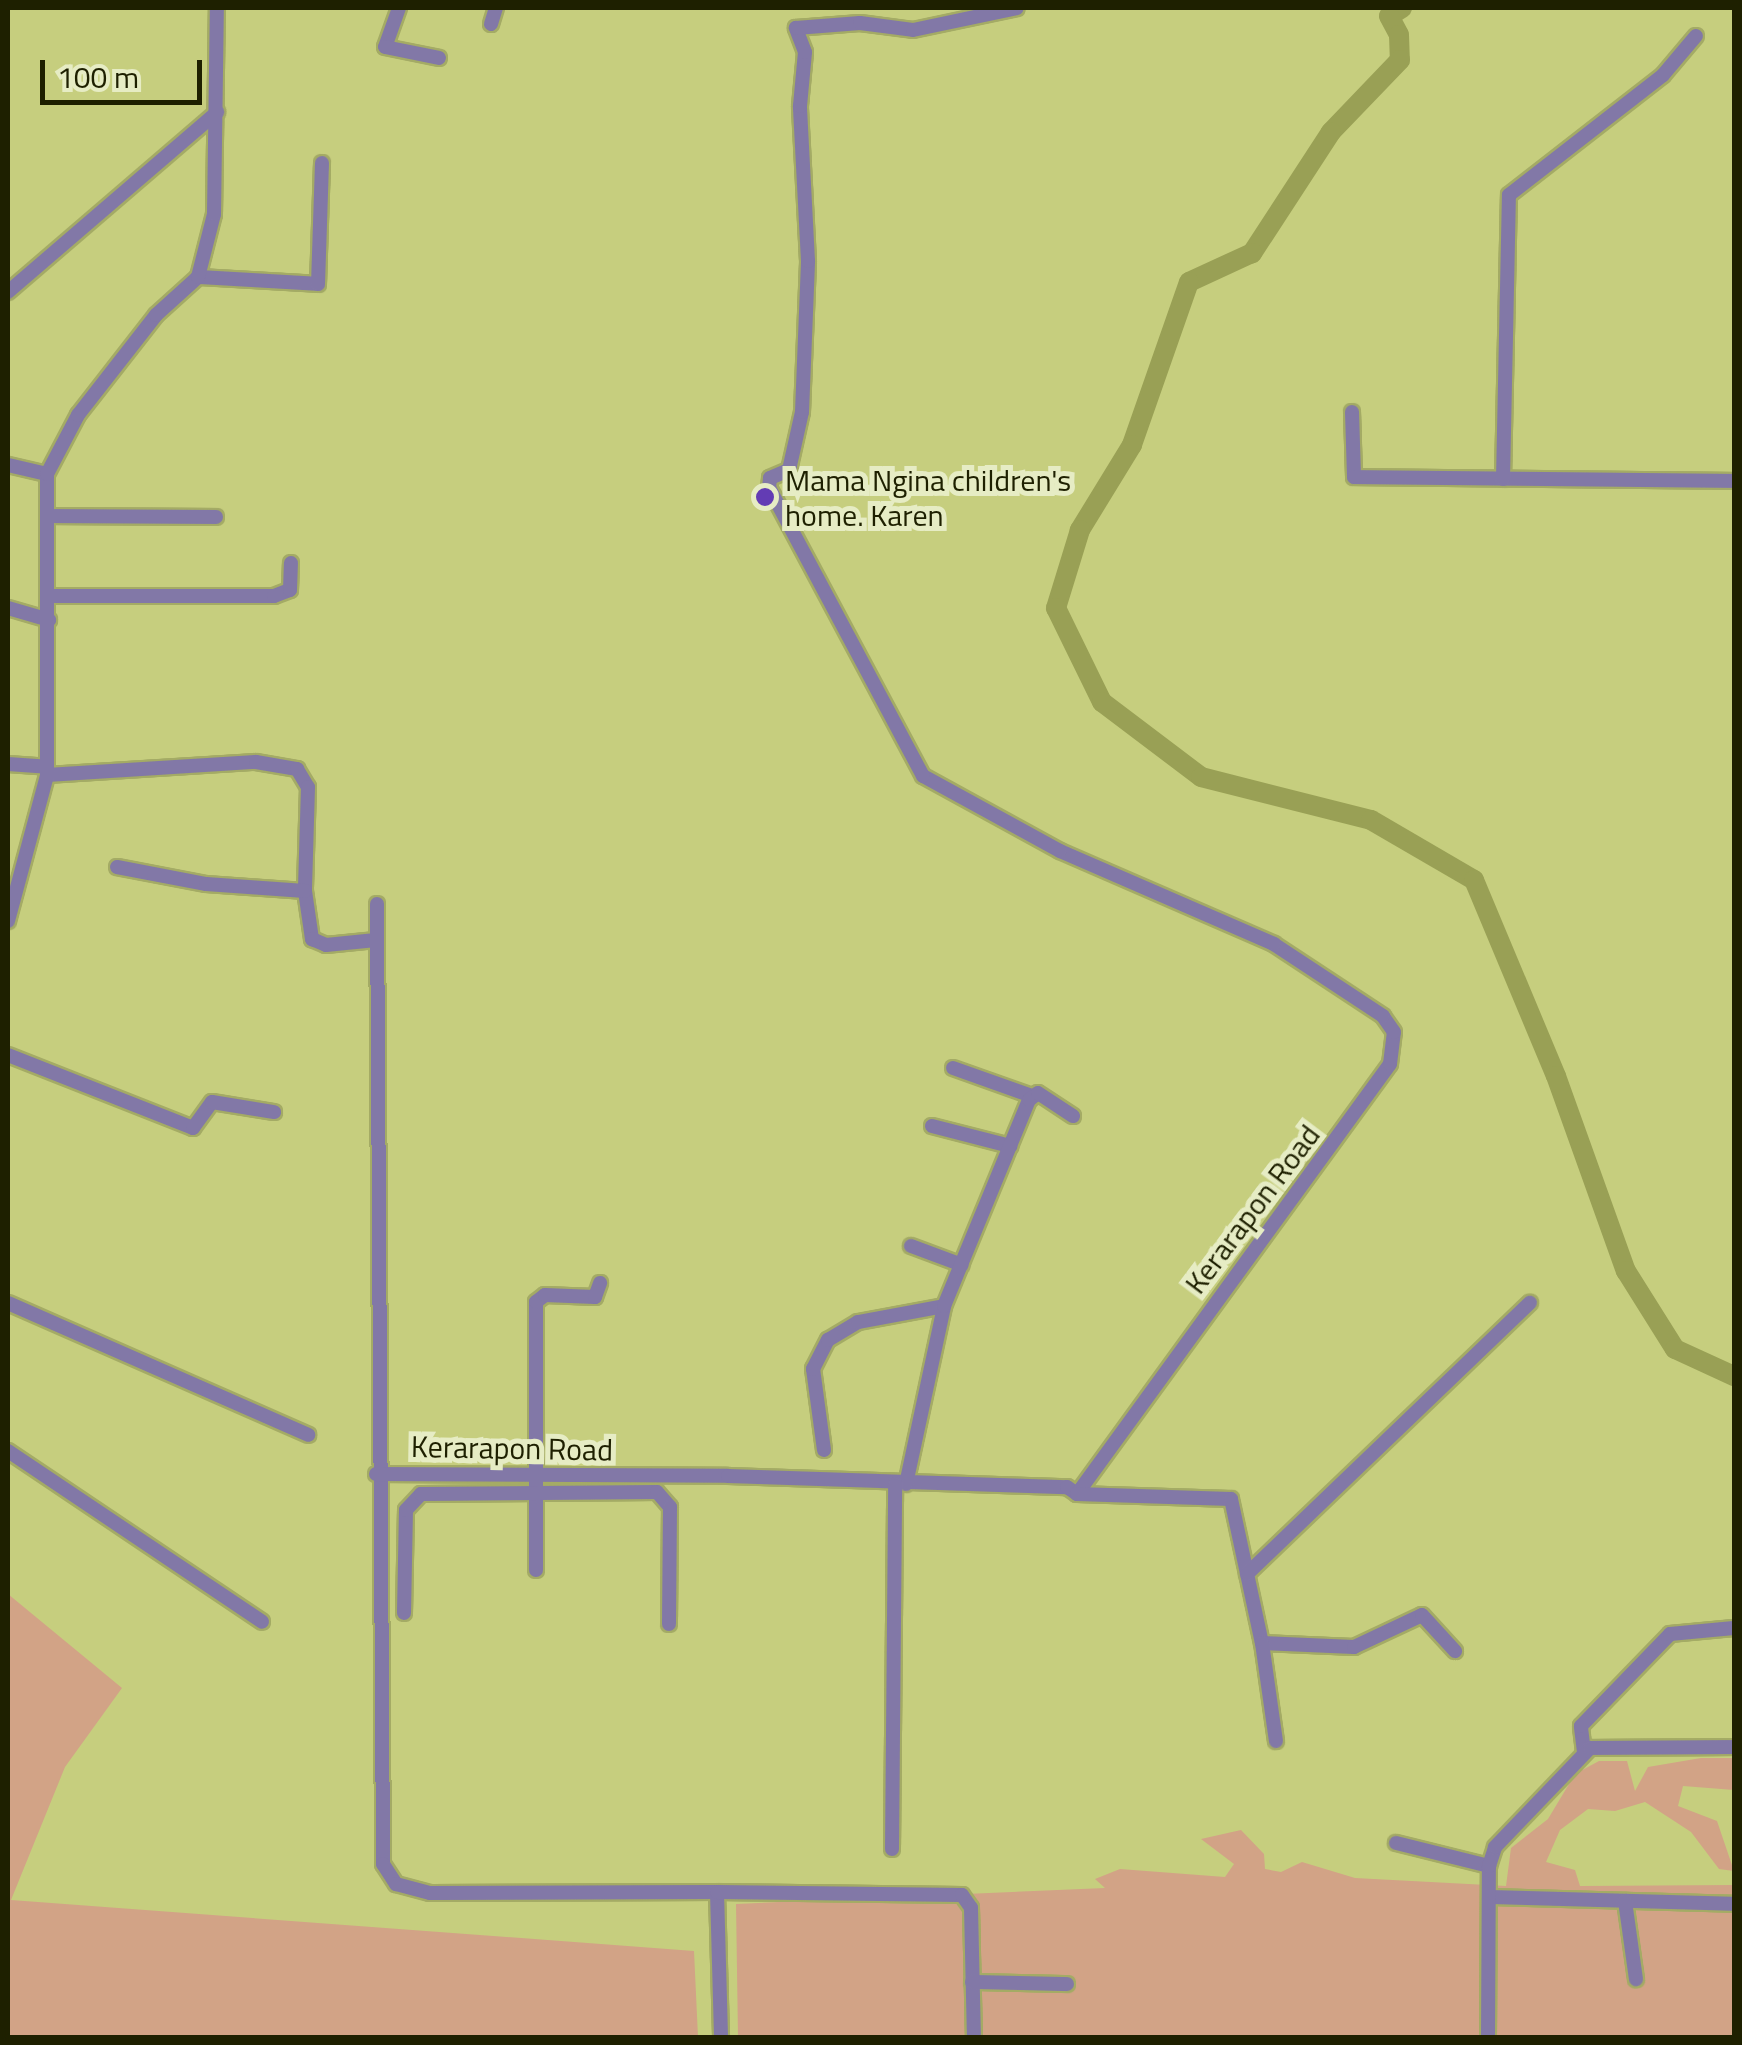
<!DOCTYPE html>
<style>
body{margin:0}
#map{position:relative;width:1742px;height:2045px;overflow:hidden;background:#c6ce7e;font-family:"Titillium Web",sans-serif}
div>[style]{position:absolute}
.green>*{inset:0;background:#d2a386}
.river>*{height:20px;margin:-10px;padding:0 10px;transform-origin:10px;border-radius:10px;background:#99a055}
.roads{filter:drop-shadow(2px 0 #a4ab65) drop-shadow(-2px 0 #a4ab65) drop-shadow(0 2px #a4ab65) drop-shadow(0 -2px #a4ab65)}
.minor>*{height:14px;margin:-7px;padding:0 7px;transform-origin:7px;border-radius:7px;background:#8278a7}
.dots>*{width:28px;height:28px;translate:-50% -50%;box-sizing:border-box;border:5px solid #e6ecc4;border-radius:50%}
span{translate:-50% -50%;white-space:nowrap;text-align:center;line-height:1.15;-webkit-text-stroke:10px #e6ecc4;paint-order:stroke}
.poi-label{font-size:30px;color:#1e2000}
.left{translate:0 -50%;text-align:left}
.street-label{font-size:30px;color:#1e2000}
.frame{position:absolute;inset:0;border:10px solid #1e2000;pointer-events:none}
.scale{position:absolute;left:40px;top:60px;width:162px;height:45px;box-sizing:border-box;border:5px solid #1e2000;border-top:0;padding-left:12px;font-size:30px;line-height:35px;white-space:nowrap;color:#1e2000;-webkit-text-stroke:8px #e6ecc4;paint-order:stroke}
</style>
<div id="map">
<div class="green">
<i style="clip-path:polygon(8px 1594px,122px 1688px,65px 1767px,11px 1900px,694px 1951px,698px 2037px,8px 2037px)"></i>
<i style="clip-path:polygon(1701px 1758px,1734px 1758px,1734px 1790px,1683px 1786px,1678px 1806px,1717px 1821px,1734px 1871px,1719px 1869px,1691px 1832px,1645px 1802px,1615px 1811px,1588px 1809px,1560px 1830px,1546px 1862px,1575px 1870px,1580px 1886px,1734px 1885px,1734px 2037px,738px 2037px,736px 1904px,1105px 1888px,1095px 1879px,1120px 1869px,1225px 1877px,1234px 1864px,1201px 1839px,1241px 1830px,1264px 1854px,1265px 1869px,1281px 1872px,1302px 1862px,1355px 1878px,1506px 1886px,1511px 1848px,1548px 1819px,1575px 1774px,1599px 1761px,1627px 1761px,1635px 1791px,1648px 1767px)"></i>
</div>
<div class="river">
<i style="left:1402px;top:8px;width:15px;rotate:148deg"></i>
<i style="left:1389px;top:16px;width:21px;rotate:62deg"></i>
<i style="left:1399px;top:35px;width:25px;rotate:88deg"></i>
<i style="left:1400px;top:60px;width:100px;rotate:133.8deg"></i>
<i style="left:1331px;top:132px;width:145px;rotate:123.1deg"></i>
<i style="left:1252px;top:253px;width:69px;rotate:155.3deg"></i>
<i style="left:1189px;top:282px;width:173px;rotate:109.3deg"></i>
<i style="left:1132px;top:445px;width:100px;rotate:121.5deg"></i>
<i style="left:1080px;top:530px;width:82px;rotate:107.1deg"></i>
<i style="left:1056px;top:608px;width:105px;rotate:63.9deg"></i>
<i style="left:1102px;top:702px;width:124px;rotate:37.1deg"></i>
<i style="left:1201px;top:777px;width:175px;rotate:14.2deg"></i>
<i style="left:1371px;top:820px;width:119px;rotate:30.2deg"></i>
<i style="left:1474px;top:880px;width:212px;rotate:67.3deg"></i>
<i style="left:1556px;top:1076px;width:207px;rotate:70.3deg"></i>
<i style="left:1626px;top:1271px;width:92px;rotate:57.9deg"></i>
<i style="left:1675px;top:1349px;width:65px;rotate:24.6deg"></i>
</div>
<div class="roads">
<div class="minor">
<i style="left:399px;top:8px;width:41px;rotate:109.7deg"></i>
<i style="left:385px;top:47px;width:55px;rotate:11.5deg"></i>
<i style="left:491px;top:24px;width:17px;rotate:-73deg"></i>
<i style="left:198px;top:277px;width:120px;rotate:3.3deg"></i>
<i style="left:318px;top:284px;width:121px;rotate:-88.1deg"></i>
<i style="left:8px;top:292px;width:276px;rotate:-40.7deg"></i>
<i style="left:1352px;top:412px;width:65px;rotate:88.2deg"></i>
<i style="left:1354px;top:477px;width:380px;rotate:0.6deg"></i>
<i style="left:8px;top:465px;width:40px;rotate:13deg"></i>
<i style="left:1503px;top:479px;width:284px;rotate:-88.8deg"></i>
<i style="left:1509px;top:195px;width:195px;rotate:-37.9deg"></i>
<i style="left:1663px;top:75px;width:51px;rotate:-49.8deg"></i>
<i style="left:47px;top:516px;width:169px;rotate:0.3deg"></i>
<i style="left:49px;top:596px;width:225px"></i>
<i style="left:274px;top:596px;width:17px;rotate:-21deg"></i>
<i style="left:290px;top:590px;width:27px;rotate:-88deg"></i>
<i style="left:8px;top:608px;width:43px;rotate:16.3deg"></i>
<i style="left:8px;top:764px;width:39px;rotate:4deg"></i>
<i style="left:47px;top:775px;width:209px;rotate:-3.6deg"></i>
<i style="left:256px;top:762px;width:42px;rotate:9.7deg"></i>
<i style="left:297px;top:769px;width:21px;rotate:59deg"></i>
<i style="left:308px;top:787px;width:104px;rotate:91.7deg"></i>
<i style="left:305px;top:891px;width:49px;rotate:81.7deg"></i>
<i style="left:312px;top:939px;width:15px;rotate:23deg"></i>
<i style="left:326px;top:945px;width:50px;rotate:-5.7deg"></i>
<i style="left:117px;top:867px;width:91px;rotate:10.8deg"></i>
<i style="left:206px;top:884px;width:99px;rotate:4deg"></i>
<i style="left:377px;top:904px;width:960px;rotate:89.64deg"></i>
<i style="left:383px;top:1864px;width:24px;rotate:57deg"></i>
<i style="left:396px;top:1884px;width:35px;rotate:15deg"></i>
<i style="left:430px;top:1893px;width:287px;rotate:-0.2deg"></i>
<i style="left:717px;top:1892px;width:146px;rotate:88.4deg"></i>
<i style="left:8px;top:921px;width:151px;rotate:-75deg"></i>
<i style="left:47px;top:775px;width:301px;rotate:-90deg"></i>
<i style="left:47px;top:474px;width:67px;rotate:-62.3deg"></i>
<i style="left:78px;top:415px;width:127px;rotate:-52deg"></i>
<i style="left:156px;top:315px;width:57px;rotate:-42.1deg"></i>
<i style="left:198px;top:277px;width:65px;rotate:-75.7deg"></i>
<i style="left:214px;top:214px;width:206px;rotate:-89.2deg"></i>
<i style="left:8px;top:1055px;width:199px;rotate:21.5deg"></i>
<i style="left:193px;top:1128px;width:32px;rotate:-54deg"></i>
<i style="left:212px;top:1102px;width:63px;rotate:9.2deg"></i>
<i style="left:953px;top:1068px;width:84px;rotate:19.5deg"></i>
<i style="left:932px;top:1126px;width:81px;rotate:14.4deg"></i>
<i style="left:911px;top:1246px;width:54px;rotate:20.4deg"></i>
<i style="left:8px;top:1303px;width:328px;rotate:23.7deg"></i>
<i style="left:824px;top:1450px;width:82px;rotate:-97.7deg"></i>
<i style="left:813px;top:1369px;width:33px;rotate:-63deg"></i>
<i style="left:828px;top:1340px;width:35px;rotate:-31deg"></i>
<i style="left:858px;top:1322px;width:87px;rotate:-10.5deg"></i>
<i style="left:8px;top:1451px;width:306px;rotate:33.9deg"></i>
<i style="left:376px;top:1474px;width:352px;rotate:0.3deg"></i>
<i style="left:728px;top:1476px;width:339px;rotate:1.9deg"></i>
<i style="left:1067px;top:1487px;width:12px;rotate:35deg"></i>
<i style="left:1077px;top:1494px;width:532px;rotate:-53.95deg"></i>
<i style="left:1390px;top:1064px;width:32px;rotate:-83deg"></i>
<i style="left:1394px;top:1032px;width:19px;rotate:-125deg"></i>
<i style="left:1383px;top:1016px;width:131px;rotate:-146.6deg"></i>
<i style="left:1274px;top:944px;width:233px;rotate:-156.5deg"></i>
<i style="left:1060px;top:851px;width:156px;rotate:-151.3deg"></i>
<i style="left:923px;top:776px;width:327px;rotate:-118.1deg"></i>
<i style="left:769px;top:488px;width:10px;rotate:-84deg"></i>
<i style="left:770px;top:478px;width:21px;rotate:-23deg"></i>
<i style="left:789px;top:470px;width:59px;rotate:-77.4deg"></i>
<i style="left:802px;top:412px;width:151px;rotate:-87.7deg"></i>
<i style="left:808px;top:261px;width:155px;rotate:-93deg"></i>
<i style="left:800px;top:106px;width:54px;rotate:-84.7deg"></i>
<i style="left:805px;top:52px;width:26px;rotate:-111deg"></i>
<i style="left:796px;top:28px;width:64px;rotate:-4.5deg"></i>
<i style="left:860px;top:23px;width:53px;rotate:7.5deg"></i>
<i style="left:913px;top:30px;width:106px;rotate:-11.9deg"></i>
<i style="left:906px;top:1484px;width:182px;rotate:-77.9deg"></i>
<i style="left:944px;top:1306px;width:223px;rotate:-67.6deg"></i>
<i style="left:1029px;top:1100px;width:11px;rotate:-38deg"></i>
<i style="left:1038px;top:1093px;width:42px;rotate:33.3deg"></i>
<i style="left:1077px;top:1494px;width:154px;rotate:1.9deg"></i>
<i style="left:1231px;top:1499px;width:147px;rotate:77.9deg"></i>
<i style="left:1262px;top:1643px;width:92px;rotate:2.5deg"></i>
<i style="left:1354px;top:1647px;width:75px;rotate:-25.2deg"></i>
<i style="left:1422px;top:1615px;width:49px;rotate:47.5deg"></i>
<i style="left:536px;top:1570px;width:268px;rotate:-90deg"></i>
<i style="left:536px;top:1302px;width:11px;rotate:-38deg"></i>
<i style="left:545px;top:1295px;width:50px;rotate:2.3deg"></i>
<i style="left:595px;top:1297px;width:15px;rotate:-70deg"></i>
<i style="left:1247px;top:1574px;width:392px;rotate:-43.8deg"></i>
<i style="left:404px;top:1613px;width:103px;rotate:-88.9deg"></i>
<i style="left:406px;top:1510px;width:22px;rotate:-47deg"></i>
<i style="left:421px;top:1494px;width:236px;rotate:-0.5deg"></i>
<i style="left:657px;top:1492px;width:20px;rotate:49deg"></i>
<i style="left:670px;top:1507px;width:117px;rotate:90.5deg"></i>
<i style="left:1262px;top:1643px;width:99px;rotate:81.9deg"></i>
<i style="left:1584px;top:1752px;width:26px;rotate:-97deg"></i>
<i style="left:1581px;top:1726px;width:128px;rotate:-45.9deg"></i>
<i style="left:1670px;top:1634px;width:64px;rotate:-5.4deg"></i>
<i style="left:1396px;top:1843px;width:96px;rotate:13.9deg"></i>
<i style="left:892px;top:1849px;width:365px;rotate:-89.5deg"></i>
<i style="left:717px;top:1892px;width:245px;rotate:0.7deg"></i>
<i style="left:962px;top:1895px;width:16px;rotate:55deg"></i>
<i style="left:971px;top:1908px;width:130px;rotate:88.7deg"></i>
<i style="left:1489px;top:1897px;width:245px;rotate:1.6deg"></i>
<i style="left:1625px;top:1901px;width:79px;rotate:82deg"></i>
<i style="left:972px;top:1982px;width:95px;rotate:1.2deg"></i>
<i style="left:1488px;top:2038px;width:172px;rotate:-89.7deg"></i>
<i style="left:1489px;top:1866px;width:20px;rotate:-72deg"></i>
<i style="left:1495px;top:1847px;width:137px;rotate:-46.2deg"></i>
<i style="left:1590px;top:1748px;width:144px;rotate:-0.4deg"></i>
</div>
</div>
<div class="dots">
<i style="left:765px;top:497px;background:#633cb4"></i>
</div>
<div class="poi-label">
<span class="left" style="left:785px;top:497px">Mama Ngina children's<br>home. Karen</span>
</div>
<div class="street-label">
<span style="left:1252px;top:1209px;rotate:-53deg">Kerarapon Road</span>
<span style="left:512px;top:1448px;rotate:1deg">Kerarapon Road</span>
</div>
<div class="frame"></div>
<div class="scale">100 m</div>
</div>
